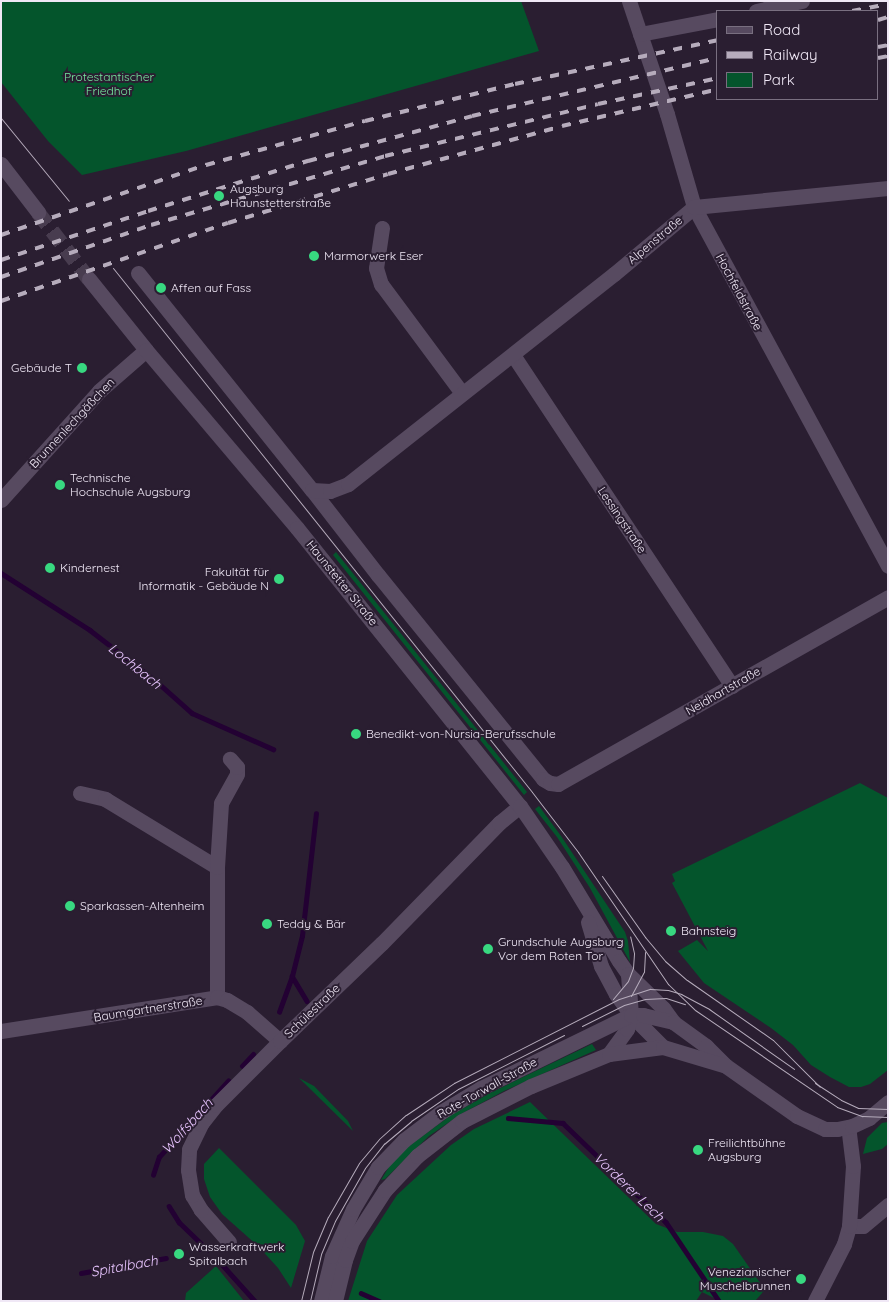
<!DOCTYPE html>
<meta charset="utf-8">
<style>
body{margin:0}
#map{position:relative;width:889px;height:1302px;overflow:hidden;background:#2a1e31;font-family:Quicksand,sans-serif}
div>[style]{position:absolute}
.green>*{inset:0;background:#04552c}
.stream>*{height:4.5px;margin:-2.25px;padding:0 2.25px;transform-origin:2.25px;border-radius:2.25px;background:#230133}
.secondary-tunnel>*{height:15px;margin-top:-7.5px;transform-origin:0;background:repeating-linear-gradient(90deg,#483c4f 0 15px,transparent 0 23px)}
.street>*{height:15px;margin:-7.5px;padding:0 7.5px;transform-origin:7.5px;border-radius:7.5px;background:#574a60}
.secondary>*{height:15px;margin:-7.5px;padding:0 7.5px;transform-origin:7.5px;border-radius:7.5px;background:#574a60}
.tram>*{height:1px;margin:-0.5px;padding:0 0.5px;transform-origin:0.5px;border-radius:0.5px;background:#b6acbc}
.rail>*{height:4px;margin-top:-2px;transform-origin:0;background:repeating-linear-gradient(90deg,#b6acbc 0 9px,transparent 0 18px)}
.dots>*{width:14px;height:14px;translate:-50% -50%;box-sizing:border-box;border:2px solid #2a1e31;border-radius:50%}
span{translate:-50% -50%;white-space:nowrap;text-align:center;line-height:1.15;-webkit-text-stroke:4px #2a1e31;paint-order:stroke}
.park-label{font-size:12px;color:#77eaa1}
.poi-label{font-size:12px;color:#f0e8f6}
.left{translate:0 -50%;text-align:left}
.right{translate:-100% -50%;text-align:right}
.street-label{font-size:12px;color:#f0e8f6}
.water-label{font-size:14px;color:#e8c4ff;font-style:italic}
.frame{position:absolute;inset:0;border:2px solid #f0e8f6;pointer-events:none}
.legend{position:absolute;left:716px;top:10px;width:162px;height:90px;box-sizing:border-box;background:#2a1e31;border:1px solid #796f80;margin:0;padding:6px 9px;list-style:none;font-size:15px;color:#f0e8f6}
.legend li{display:flex;align-items:center;gap:10px;height:25px}
.legend b{width:25px;border:1px solid #796f80}
</style>
<div id="map">
<div class="green">
<i style="clip-path:polygon(1px 1px,521px 1px,539px 51px,186px 151px,82px 175px,48px 141px,1px 82px)"></i>
<i style="clip-path:polygon(336px 552px,527px 792px,524px 795px,333px 555px)"></i>
<i style="clip-path:polygon(860px 783px,888px 798px,888px 1070px,870px 1084px,861px 1087px,849px 1087px,830px 1077px,811px 1065px,793px 1045px,771px 1028px,704px 983px,678px 951px,697px 940px,708px 951px,672px 883px,675px 881px,672px 874px)"></i>
<i style="clip-path:polygon(539px 806px,561px 836px,625px 932px,628px 941px,630px 962px,590px 888px,557px 837px,535px 809px)"></i>
<i style="clip-path:polygon(592px 1044px,596px 1050px,504px 1091px,461px 1114px,429px 1136px,385px 1179px,381px 1180px,392px 1162px,405px 1149px,450px 1116px,490px 1093px)"></i>
<i style="clip-path:polygon(299px 1078px,314px 1086px,348px 1121px,353px 1131px)"></i>
<i style="clip-path:polygon(530px 1102px,656px 1224px,677px 1232px,703px 1232px,723px 1236px,733px 1244px,765px 1290px,755px 1301px,720px 1301px,702px 1292px,696px 1301px,348px 1301px,367px 1241px,397px 1195px,451px 1145px,474px 1129px)"></i>
<i style="clip-path:polygon(888px 1122px,888px 1144px,882px 1149px,863px 1154px,867px 1138px,882px 1123px)"></i>
<i style="clip-path:polygon(219px 1148px,296px 1225px,305px 1241px,291px 1288px,278px 1268px,258px 1246px,222px 1214px,210px 1197px,204px 1179px,204px 1164px)"></i>
<i style="clip-path:polygon(216px 1266px,244px 1301px,185px 1301px,186px 1293px)"></i>
</div>
<div class="stream">
<i style="left:1px;top:573px;width:106px;rotate:32.6deg"></i>
<i style="left:90px;top:630px;width:83px;rotate:37.7deg"></i>
<i style="left:156px;top:681px;width:48px;rotate:41.6deg"></i>
<i style="left:192px;top:713px;width:89px;rotate:24deg"></i>
<i style="left:292px;top:976px;width:29px;rotate:59deg"></i>
<i style="left:279px;top:1012px;width:38px;rotate:-70deg"></i>
<i style="left:292px;top:976px;width:41px;rotate:-76deg"></i>
<i style="left:302px;top:936px;width:123px;rotate:-83.5deg"></i>
<i style="left:242px;top:1066px;width:16px;rotate:-47deg"></i>
<i style="left:508px;top:1118px;width:55px;rotate:5.2deg"></i>
<i style="left:563px;top:1123px;width:143px;rotate:43.9deg"></i>
<i style="left:666px;top:1222px;width:95px;rotate:56.1deg"></i>
<i style="left:153px;top:1175px;width:19px;rotate:-72deg"></i>
<i style="left:159px;top:1157px;width:103px;rotate:-47.8deg"></i>
<i style="left:169px;top:1206px;width:19px;rotate:58deg"></i>
<i style="left:179px;top:1222px;width:40px;rotate:44deg"></i>
<i style="left:197px;top:1250px;width:11px"></i>
<i style="left:219px;top:1261px;width:54px;rotate:48deg"></i>
<i style="left:81px;top:1273px;width:86px;rotate:-10deg"></i>
<i style="left:361px;top:1293px;width:20px;rotate:24deg"></i>
</div>
<div class="secondary-tunnel">
<i style="left:38px;top:212px;width:84px;rotate:52.7deg"></i>
</div>
<div class="street">
<i style="left:629px;top:1px;width:119px;rotate:71.4deg"></i>
<i style="left:667px;top:114px;width:97px;rotate:73.8deg"></i>
<i style="left:694px;top:207px;width:408px;rotate:61.6deg"></i>
<i style="left:756px;top:11px;width:47px;rotate:-12.3deg"></i>
<i style="left:640px;top:34px;width:79px;rotate:-10.9deg"></i>
<i style="left:382px;top:228px;width:40px;rotate:98.5deg"></i>
<i style="left:376px;top:268px;width:17px;rotate:73deg"></i>
<i style="left:381px;top:284px;width:136px;rotate:53.4deg"></i>
<i style="left:138px;top:273px;width:278px;rotate:51.3deg"></i>
<i style="left:312px;top:490px;width:108px;rotate:52.2deg"></i>
<i style="left:378px;top:575px;width:262px;rotate:51deg"></i>
<i style="left:543px;top:779px;width:8px;rotate:30deg"></i>
<i style="left:550px;top:783px;width:8px;rotate:7deg"></i>
<i style="left:558px;top:784px;width:379px;rotate:-29.5deg"></i>
<i style="left:513px;top:355px;width:397px;rotate:56.5deg"></i>
<i style="left:312px;top:490px;width:18px;rotate:3deg"></i>
<i style="left:330px;top:491px;width:19px;rotate:-21deg"></i>
<i style="left:348px;top:484px;width:339px;rotate:-38.3deg"></i>
<i style="left:614px;top:274px;width:104px;rotate:-39.9deg"></i>
<i style="left:694px;top:207px;width:195px;rotate:-5.6deg"></i>
<i style="left:1px;top:500px;width:147px;rotate:-48deg"></i>
<i style="left:99px;top:391px;width:62px;rotate:-41.1deg"></i>
<i style="left:80px;top:793px;width:26px;rotate:13deg"></i>
<i style="left:105px;top:799px;width:131px;rotate:31.3deg"></i>
<i style="left:217px;top:997px;width:130px;rotate:-90deg"></i>
<i style="left:217px;top:867px;width:64px;rotate:-86.4deg"></i>
<i style="left:221px;top:803px;width:33px;rotate:-61deg"></i>
<i style="left:237px;top:774px;width:7px;rotate:-90deg"></i>
<i style="left:237px;top:767px;width:11px;rotate:-131deg"></i>
<i style="left:1px;top:1031px;width:219px;rotate:-8.9deg"></i>
<i style="left:217px;top:997px;width:10px;rotate:17deg"></i>
<i style="left:227px;top:1000px;width:23px;rotate:31deg"></i>
<i style="left:247px;top:1012px;width:44px;rotate:41.3deg"></i>
<i style="left:849px;top:1226px;width:14px"></i>
<i style="left:863px;top:1226px;width:33px;rotate:-40deg"></i>
<i style="left:229px;top:1242px;width:43px;rotate:-131.2deg"></i>
<i style="left:201px;top:1210px;width:17px;rotate:-121deg"></i>
<i style="left:192px;top:1195px;width:25px;rotate:-99deg"></i>
<i style="left:188px;top:1170px;width:21px;rotate:-87deg"></i>
<i style="left:189px;top:1149px;width:28px;rotate:-64deg"></i>
<i style="left:201px;top:1124px;width:24px;rotate:-52deg"></i>
<i style="left:216px;top:1105px;width:91px;rotate:-45deg"></i>
<i style="left:280px;top:1041px;width:141px;rotate:-43.9deg"></i>
<i style="left:382px;top:943px;width:168px;rotate:-45.7deg"></i>
<i style="left:499px;top:823px;width:27px;rotate:-39deg"></i>
<i style="left:815px;top:1301px;width:64px;rotate:-63deg"></i>
<i style="left:844px;top:1244px;width:19px;rotate:-74deg"></i>
<i style="left:849px;top:1226px;width:60px;rotate:-86.2deg"></i>
<i style="left:853px;top:1166px;width:39px;rotate:-97deg"></i>
</div>
<div class="secondary">
<i style="left:1px;top:164px;width:61px;rotate:52.4deg"></i>
<i style="left:89px;top:279px;width:91px;rotate:51.2deg"></i>
<i style="left:146px;top:350px;width:233px;rotate:49.7deg"></i>
<i style="left:297px;top:528px;width:356px;rotate:51.3deg"></i>
<i style="left:520px;top:806px;width:74px;rotate:55.5deg"></i>
<i style="left:562px;top:867px;width:110px;rotate:58.8deg"></i>
<i style="left:619px;top:961px;width:16px;rotate:55deg"></i>
<i style="left:628px;top:974px;width:49px;rotate:44.2deg"></i>
<i style="left:663px;top:1008px;width:17px;rotate:54deg"></i>
<i style="left:588px;top:922px;width:46px;rotate:73.5deg"></i>
<i style="left:601px;top:966px;width:32px;rotate:62deg"></i>
<i style="left:616px;top:994px;width:26px;rotate:54deg"></i>
<i style="left:631px;top:1015px;width:45px;rotate:45deg"></i>
<i style="left:609px;top:1054px;width:31px;rotate:-54deg"></i>
<i style="left:627px;top:1029px;width:15px;rotate:-74deg"></i>
<i style="left:631px;top:1015px;width:41px;rotate:-94.2deg"></i>
<i style="left:321px;top:1301px;width:46px;rotate:-76.3deg"></i>
<i style="left:332px;top:1256px;width:51px;rotate:-65.9deg"></i>
<i style="left:353px;top:1209px;width:49px;rotate:-59.2deg"></i>
<i style="left:378px;top:1167px;width:37px;rotate:-46deg"></i>
<i style="left:404px;top:1140px;width:46px;rotate:-37.1deg"></i>
<i style="left:441px;top:1112px;width:47px;rotate:-31deg"></i>
<i style="left:481px;top:1088px;width:167px;rotate:-26deg"></i>
<i style="left:631px;top:1015px;width:12px"></i>
<i style="left:643px;top:1015px;width:31px;rotate:13deg"></i>
<i style="left:673px;top:1022px;width:41px;rotate:36deg"></i>
<i style="left:706px;top:1046px;width:28px;rotate:45deg"></i>
<i style="left:726px;top:1066px;width:87px;rotate:35.2deg"></i>
<i style="left:797px;top:1116px;width:31px;rotate:25deg"></i>
<i style="left:825px;top:1129px;width:12px"></i>
<i style="left:837px;top:1129px;width:15px;rotate:-11deg"></i>
<i style="left:852px;top:1126px;width:19px;rotate:-25deg"></i>
<i style="left:869px;top:1118px;width:25px;rotate:-40deg"></i>
<i style="left:335px;top:1301px;width:42px;rotate:-76.3deg"></i>
<i style="left:345px;top:1260px;width:20px;rotate:-70deg"></i>
<i style="left:352px;top:1241px;width:61px;rotate:-57.1deg"></i>
<i style="left:385px;top:1190px;width:47px;rotate:-46.7deg"></i>
<i style="left:417px;top:1156px;width:57px;rotate:-37.9deg"></i>
<i style="left:462px;top:1121px;width:77px;rotate:-26.9deg"></i>
<i style="left:531px;top:1086px;width:84px;rotate:-22.3deg"></i>
<i style="left:609px;top:1054px;width:54px;rotate:-7.4deg"></i>
<i style="left:663px;top:1047px;width:63px;rotate:16.7deg"></i>
</div>
<div class="tram">
<i style="left:1px;top:118px;width:107px;rotate:50.7deg"></i>
<i style="left:113px;top:268px;width:671px;rotate:51.35deg"></i>
<i style="left:532px;top:792px;width:76px;rotate:52.5deg"></i>
<i style="left:578px;top:852px;width:160px;rotate:55.7deg"></i>
<i style="left:668px;top:984px;width:37px;rotate:44deg"></i>
<i style="left:695px;top:1010px;width:172px;rotate:34.3deg"></i>
<i style="left:837px;top:1107px;width:27px;rotate:20deg"></i>
<i style="left:862px;top:1116px;width:26px;rotate:2deg"></i>
<i style="left:602px;top:876px;width:75px;rotate:54.8deg"></i>
<i style="left:645px;top:937px;width:31px;rotate:50deg"></i>
<i style="left:665px;top:961px;width:29px;rotate:41deg"></i>
<i style="left:687px;top:980px;width:105px;rotate:34.9deg"></i>
<i style="left:773px;top:1040px;width:66px;rotate:45deg"></i>
<i style="left:631px;top:996px;width:27px;rotate:-62deg"></i>
<i style="left:644px;top:972px;width:20px;rotate:-87deg"></i>
<i style="left:613px;top:999px;width:23px;rotate:-50deg"></i>
<i style="left:628px;top:981px;width:14px;rotate:-69deg"></i>
<i style="left:633px;top:968px;width:15px;rotate:-86deg"></i>
<i style="left:634px;top:953px;width:17px;rotate:-103deg"></i>
<i style="left:582px;top:1026px;width:47px;rotate:-26.6deg"></i>
<i style="left:624px;top:1005px;width:22px;rotate:-16deg"></i>
<i style="left:645px;top:999px;width:21px;rotate:-3deg"></i>
<i style="left:666px;top:998px;width:20px;rotate:18deg"></i>
<i style="left:815px;top:1083px;width:31px;rotate:33deg"></i>
<i style="left:841px;top:1100px;width:19px;rotate:25deg"></i>
<i style="left:858px;top:1108px;width:30px;rotate:2deg"></i>
<i style="left:301px;top:1301px;width:50px;rotate:-76.2deg"></i>
<i style="left:313px;top:1252px;width:38px;rotate:-67deg"></i>
<i style="left:328px;top:1217px;width:62px;rotate:-60.1deg"></i>
<i style="left:359px;top:1163px;width:31px;rotate:-50deg"></i>
<i style="left:379px;top:1139px;width:36px;rotate:-42deg"></i>
<i style="left:406px;top:1115px;width:58px;rotate:-33.7deg"></i>
<i style="left:454px;top:1083px;width:185px;rotate:-27deg"></i>
<i style="left:619px;top:999px;width:33px;rotate:-18deg"></i>
<i style="left:650px;top:989px;width:18px;rotate:3deg"></i>
<i style="left:668px;top:990px;width:14px;rotate:17deg"></i>
<i style="left:681px;top:994px;width:32px;rotate:28deg"></i>
<i style="left:709px;top:1009px;width:104px;rotate:35.2deg"></i>
<i style="left:310px;top:1301px;width:48px;rotate:-76.8deg"></i>
<i style="left:321px;top:1254px;width:36px;rotate:-67deg"></i>
<i style="left:335px;top:1221px;width:61px;rotate:-60.5deg"></i>
<i style="left:365px;top:1168px;width:31px;rotate:-52deg"></i>
<i style="left:384px;top:1144px;width:35px;rotate:-40deg"></i>
<i style="left:411px;top:1121px;width:57px;rotate:-34.2deg"></i>
<i style="left:458px;top:1089px;width:119px;rotate:-27deg"></i>
</div>
<div class="rail">
<i style="left:852px;top:11px;width:37px;rotate:-11deg"></i>
<i style="left:878px;top:20px;width:10px;rotate:-17deg"></i>
<i style="left:878px;top:47px;width:10px;rotate:-11deg"></i>
<i style="left:878px;top:58px;width:10px;rotate:-11deg"></i>
<i style="left:1px;top:235px;width:217px;rotate:-18.9deg"></i>
<i style="left:206px;top:165px;width:165px;rotate:-15.5deg"></i>
<i style="left:365px;top:121px;width:154px;rotate:-13.9deg"></i>
<i style="left:515px;top:84px;width:208px;rotate:-12.2deg"></i>
<i style="left:1px;top:260px;width:155px;rotate:-18.4deg"></i>
<i style="left:148px;top:211px;width:168px;rotate:-17.4deg"></i>
<i style="left:308px;top:161px;width:170px;rotate:-15.3deg"></i>
<i style="left:472px;top:116px;width:253px;rotate:-13.3deg"></i>
<i style="left:1px;top:277px;width:159px;rotate:-19.1deg"></i>
<i style="left:151px;top:225px;width:244px;rotate:-16.4deg"></i>
<i style="left:385px;top:156px;width:219px;rotate:-13.7deg"></i>
<i style="left:598px;top:104px;width:123px;rotate:-12.2deg"></i>
<i style="left:1px;top:301px;width:240px;rotate:-19deg"></i>
<i style="left:228px;top:223px;width:167px;rotate:-17deg"></i>
<i style="left:388px;top:174px;width:180px;rotate:-15.4deg"></i>
<i style="left:562px;top:126px;width:160px;rotate:-13.3deg"></i>
</div>
<div class="dots">
<i style="left:219px;top:196px;background:#38d880"></i>
<i style="left:314px;top:256px;background:#38d880"></i>
<i style="left:161px;top:288px;background:#38d880"></i>
<i style="left:82px;top:368px;background:#38d880"></i>
<i style="left:60px;top:485px;background:#38d880"></i>
<i style="left:50px;top:568px;background:#38d880"></i>
<i style="left:279px;top:579px;background:#38d880"></i>
<i style="left:356px;top:734px;background:#38d880"></i>
<i style="left:70px;top:906px;background:#38d880"></i>
<i style="left:267px;top:924px;background:#38d880"></i>
<i style="left:671px;top:931px;background:#38d880"></i>
<i style="left:488px;top:949px;background:#38d880"></i>
<i style="left:698px;top:1150px;background:#38d880"></i>
<i style="left:179px;top:1254px;background:#38d880"></i>
<i style="left:801px;top:1279px;background:#38d880"></i>
</div>
<div class="park-label">
<span style="left:109px;top:84px">Protestantischer<br>Friedhof</span>
</div>
<div class="poi-label">
<span class="left" style="left:230px;top:196px">Augsburg<br>Haunstetterstraße</span>
<span class="left" style="left:324px;top:256px">Marmorwerk Eser</span>
<span class="left" style="left:171px;top:288px">Affen auf Fass</span>
<span class="right" style="left:72px;top:368px">Gebäude T</span>
<span class="left" style="left:70px;top:485px">Technische<br>Hochschule Augsburg</span>
<span class="left" style="left:60px;top:568px">Kindernest</span>
<span class="right" style="left:269px;top:579px">Fakultät für<br>Informatik - Gebäude N</span>
<span class="left" style="left:366px;top:734px">Benedikt-von-Nursia-Berufsschule</span>
<span class="left" style="left:80px;top:906px">Sparkassen-Altenheim</span>
<span class="left" style="left:277px;top:924px">Teddy &amp; Bär</span>
<span class="left" style="left:681px;top:931px">Bahnsteig</span>
<span class="left" style="left:498px;top:949px">Grundschule Augsburg<br>Vor dem Roten Tor</span>
<span class="left" style="left:708px;top:1150px">Freilichtbühne<br>Augsburg</span>
<span class="left" style="left:189px;top:1254px">Wasserkraftwerk<br>Spitalbach</span>
<span class="right" style="left:791px;top:1279px">Venezianischer<br>Muschelbrunnen</span>
</div>
<div class="street-label">
<span style="left:655px;top:240px;rotate:-40deg">Alpenstraße</span>
<span style="left:739px;top:292px;rotate:62deg">Hochfeldstraße</span>
<span style="left:72px;top:423px;rotate:-47deg">Brunnenlechgäßchen</span>
<span style="left:622px;top:520px;rotate:56deg">Lessingstraße</span>
<span style="left:342px;top:583px;rotate:51deg">Haunstetter Straße</span>
<span style="left:723px;top:691px;rotate:-30deg">Neidhartstraße</span>
<span style="left:148px;top:1009px;rotate:-9deg">Baumgartnerstraße</span>
<span style="left:312px;top:1011px;rotate:-44deg">Schülestraße</span>
<span style="left:487px;top:1088px;rotate:-29deg">Rote-Torwall-Straße</span>
</div>
<div class="water-label">
<span style="left:135px;top:666px;rotate:39deg">Lochbach</span>
<span style="left:187px;top:1126px;rotate:-48deg">Wolfsbach</span>
<span style="left:629px;top:1187px;rotate:44deg">Vorderer Lech</span>
<span style="left:124px;top:1266px;rotate:-10deg">Spitalbach</span>
</div>
<div class="frame"></div>
<ul class="legend">
<li><b style="height:6px;background:#574a60"></b>Road</li>
<li><b style="height:6px;background:#b6acbc"></b>Railway</li>
<li><b style="height:14px;background:#04552c"></b>Park</li>
</ul>
</div>
